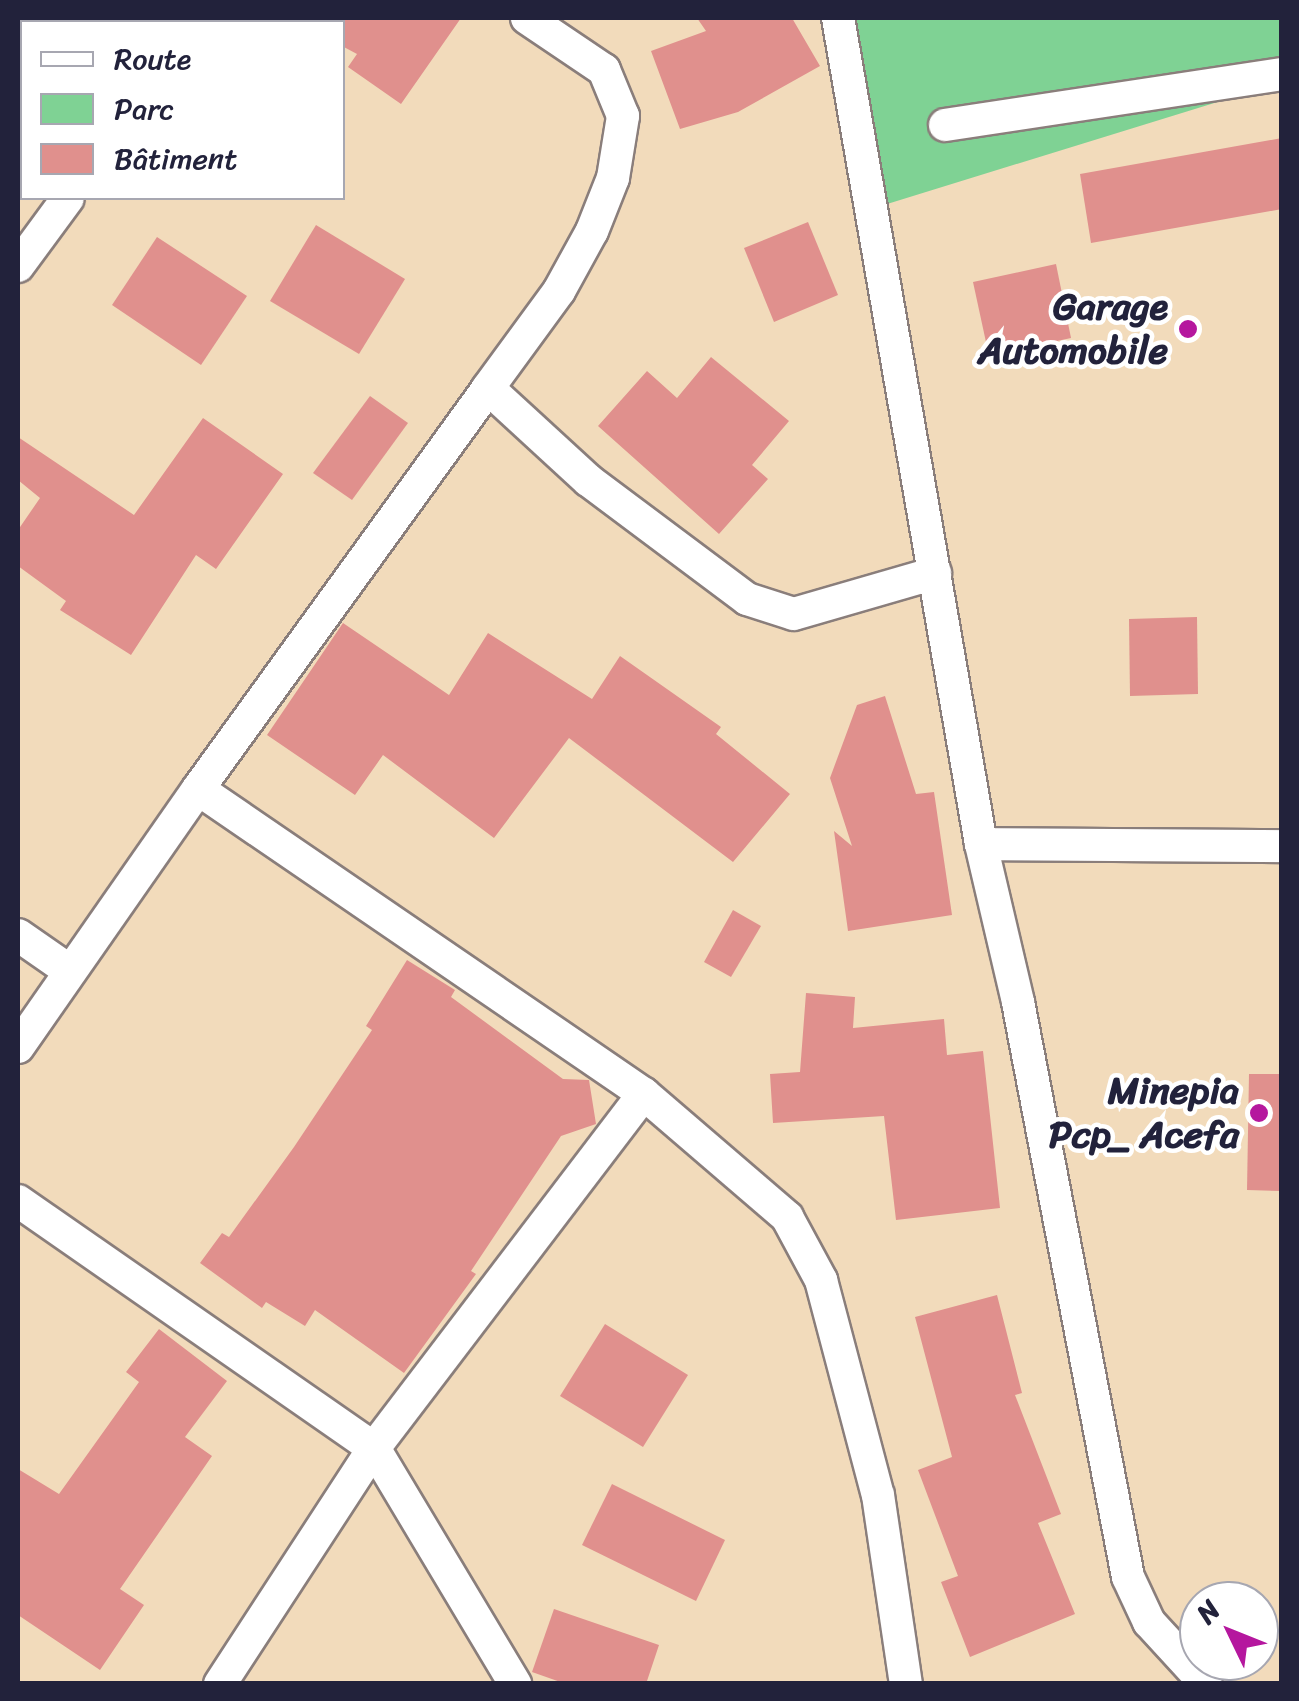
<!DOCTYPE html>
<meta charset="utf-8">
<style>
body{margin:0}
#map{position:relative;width:1299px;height:1701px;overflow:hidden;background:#f2dbbb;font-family:Sriracha,sans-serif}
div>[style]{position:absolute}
.green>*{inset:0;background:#7fd294}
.building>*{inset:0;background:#e0908d}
.roads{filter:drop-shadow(2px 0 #8a7e7b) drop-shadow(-2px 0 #8a7e7b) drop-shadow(0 2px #8a7e7b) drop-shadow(0 -2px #8a7e7b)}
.street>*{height:32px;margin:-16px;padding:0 16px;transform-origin:16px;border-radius:16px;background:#fff}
.dots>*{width:28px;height:28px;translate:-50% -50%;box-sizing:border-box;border:5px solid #fff;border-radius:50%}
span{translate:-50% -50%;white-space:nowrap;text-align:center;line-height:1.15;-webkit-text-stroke:9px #fff;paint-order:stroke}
.poi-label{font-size:38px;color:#22223b;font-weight:700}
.right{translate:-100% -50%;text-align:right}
.frame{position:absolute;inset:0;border:20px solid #22223b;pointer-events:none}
.legend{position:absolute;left:20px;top:20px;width:325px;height:180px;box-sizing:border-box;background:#fff;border:2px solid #a7a7b1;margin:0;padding:12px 18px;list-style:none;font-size:30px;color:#22223b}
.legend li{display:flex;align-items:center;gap:20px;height:50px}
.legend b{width:50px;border:2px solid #a7a7b1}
.north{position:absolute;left:1179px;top:1581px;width:100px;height:100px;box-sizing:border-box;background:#fff;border:2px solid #a7a7b1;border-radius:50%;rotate:313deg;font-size:28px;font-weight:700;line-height:40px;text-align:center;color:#22223b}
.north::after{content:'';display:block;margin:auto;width:35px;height:45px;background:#b5179e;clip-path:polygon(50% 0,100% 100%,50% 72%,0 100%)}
</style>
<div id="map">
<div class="green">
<i style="clip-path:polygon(838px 18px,1281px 18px,1281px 90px,1237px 96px,871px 209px)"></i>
</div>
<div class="building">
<i style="clip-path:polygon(342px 18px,461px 18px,401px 104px,348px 67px,357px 54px,342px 46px)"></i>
<i style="clip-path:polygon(697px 18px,792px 18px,820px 66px,738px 112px,680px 129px,651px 51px,706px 31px)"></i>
<i style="clip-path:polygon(1282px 138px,1282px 209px,1091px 243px,1080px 174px)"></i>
<i style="clip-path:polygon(808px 222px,838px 295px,774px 322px,744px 248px)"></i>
<i style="clip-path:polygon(316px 225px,405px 279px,359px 354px,270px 301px)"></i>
<i style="clip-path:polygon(157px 237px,247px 296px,201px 365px,112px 305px)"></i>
<i style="clip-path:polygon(1056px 264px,1071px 338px,989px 356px,973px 282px)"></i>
<i style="clip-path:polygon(711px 357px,789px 421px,752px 465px,768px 479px,719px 534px,598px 426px,647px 371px,677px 398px)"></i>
<i style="clip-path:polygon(370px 396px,408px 423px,352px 500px,313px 473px)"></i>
<i style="clip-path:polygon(203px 418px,283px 474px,216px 569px,196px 555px,131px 655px,60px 610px,66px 601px,18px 566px,18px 530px,40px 498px,18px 480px,18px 437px,134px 515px)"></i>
<i style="clip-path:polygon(1197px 617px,1198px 694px,1130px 696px,1129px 619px)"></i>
<i style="clip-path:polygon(343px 623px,449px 695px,488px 633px,592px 699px,620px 656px,721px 727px,716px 734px,790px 794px,733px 862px,569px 738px,494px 838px,383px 755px,355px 795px,267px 735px)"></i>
<i style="clip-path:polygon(885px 696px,916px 794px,934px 792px,952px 915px,848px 931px,834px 831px,852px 846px,830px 778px,857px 705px)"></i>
<i style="clip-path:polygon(733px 910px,761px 926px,731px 977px,704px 962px)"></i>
<i style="clip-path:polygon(407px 960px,455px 990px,451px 997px,563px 1079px,589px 1080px,596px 1124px,561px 1136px,471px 1271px,476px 1274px,404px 1373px,315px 1310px,305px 1326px,266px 1302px,262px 1308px,200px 1263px,222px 1233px,229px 1237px,294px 1147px,372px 1030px,366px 1026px)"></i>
<i style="clip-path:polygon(806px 993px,855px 997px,853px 1028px,944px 1019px,947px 1055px,983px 1051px,1000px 1208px,896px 1220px,884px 1116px,773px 1123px,770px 1074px,800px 1072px)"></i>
<i style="clip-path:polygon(1249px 1074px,1282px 1074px,1282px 1191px,1247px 1190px)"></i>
<i style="clip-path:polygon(997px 1295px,1022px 1393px,1015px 1395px,1061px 1514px,1038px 1523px,1075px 1614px,970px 1657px,941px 1582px,958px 1576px,918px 1470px,952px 1457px,915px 1317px)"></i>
<i style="clip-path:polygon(605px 1324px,688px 1375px,643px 1447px,560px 1396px)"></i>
<i style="clip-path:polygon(159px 1329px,227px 1381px,185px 1437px,212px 1456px,120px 1589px,144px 1605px,100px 1670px,18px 1615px,18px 1469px,59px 1494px,139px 1382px,126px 1372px)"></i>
<i style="clip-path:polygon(612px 1484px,725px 1540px,696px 1601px,582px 1545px)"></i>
<i style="clip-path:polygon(554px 1609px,659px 1645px,646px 1684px,566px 1684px,532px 1672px)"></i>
</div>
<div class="roads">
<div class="street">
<i style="left:838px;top:18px;width:838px;rotate:80.18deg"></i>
<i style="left:981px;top:844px;width:162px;rotate:76.8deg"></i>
<i style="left:1018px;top:1002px;width:585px;rotate:79.17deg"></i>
<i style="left:1128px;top:1577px;width:50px;rotate:65deg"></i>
<i style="left:1149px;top:1622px;width:84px;rotate:47.4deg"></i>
<i style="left:192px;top:22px;width:6px;rotate:-45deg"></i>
<i style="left:945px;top:125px;width:341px;rotate:-8.6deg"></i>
<i style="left:18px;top:266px;width:84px;rotate:-53.7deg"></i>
<i style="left:488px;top:388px;width:120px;rotate:-53.8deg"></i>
<i style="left:559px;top:291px;width:68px;rotate:-61.2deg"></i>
<i style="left:592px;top:231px;width:57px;rotate:-68.4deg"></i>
<i style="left:613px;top:178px;width:63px;rotate:-80.8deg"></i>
<i style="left:623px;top:116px;width:50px;rotate:-112.4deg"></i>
<i style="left:604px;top:70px;width:93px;rotate:-146deg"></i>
<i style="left:198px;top:789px;width:495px;rotate:-54.1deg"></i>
<i style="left:488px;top:388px;width:136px;rotate:42.6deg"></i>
<i style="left:588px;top:480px;width:199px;rotate:36.8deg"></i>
<i style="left:747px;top:599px;width:49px;rotate:17.7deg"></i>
<i style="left:794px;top:614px;width:147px;rotate:-16.2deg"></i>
<i style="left:981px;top:844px;width:301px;rotate:0.4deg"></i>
<i style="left:18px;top:935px;width:60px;rotate:34.8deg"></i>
<i style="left:18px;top:1047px;width:315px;rotate:-55.1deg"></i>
<i style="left:198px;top:789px;width:540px;rotate:34.37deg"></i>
<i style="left:644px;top:1094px;width:189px;rotate:40.7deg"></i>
<i style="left:787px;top:1217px;width:72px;rotate:61.6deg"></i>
<i style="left:821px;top:1280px;width:222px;rotate:75.2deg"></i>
<i style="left:878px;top:1495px;width:191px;rotate:81.6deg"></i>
<i style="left:18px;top:1201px;width:433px;rotate:34.8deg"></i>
<i style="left:374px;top:1448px;width:275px;rotate:59.1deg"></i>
<i style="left:220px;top:1684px;width:282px;rotate:-56.9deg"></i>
<i style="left:374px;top:1448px;width:445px;rotate:-52.7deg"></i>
</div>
</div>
<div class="dots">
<i style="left:1188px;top:329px;background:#b5179e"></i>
<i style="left:1259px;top:1113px;background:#b5179e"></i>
</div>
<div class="poi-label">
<span class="right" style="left:1168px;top:329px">Garage<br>Automobile</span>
<span class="right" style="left:1239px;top:1113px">Minepia<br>Pcp_ Acefa</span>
</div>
<div class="frame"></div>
<ul class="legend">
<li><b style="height:12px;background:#fff"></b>Route</li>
<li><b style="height:28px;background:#7fd294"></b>Parc</li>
<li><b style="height:28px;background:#e0908d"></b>Bâtiment</li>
</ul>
<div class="north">N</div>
</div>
